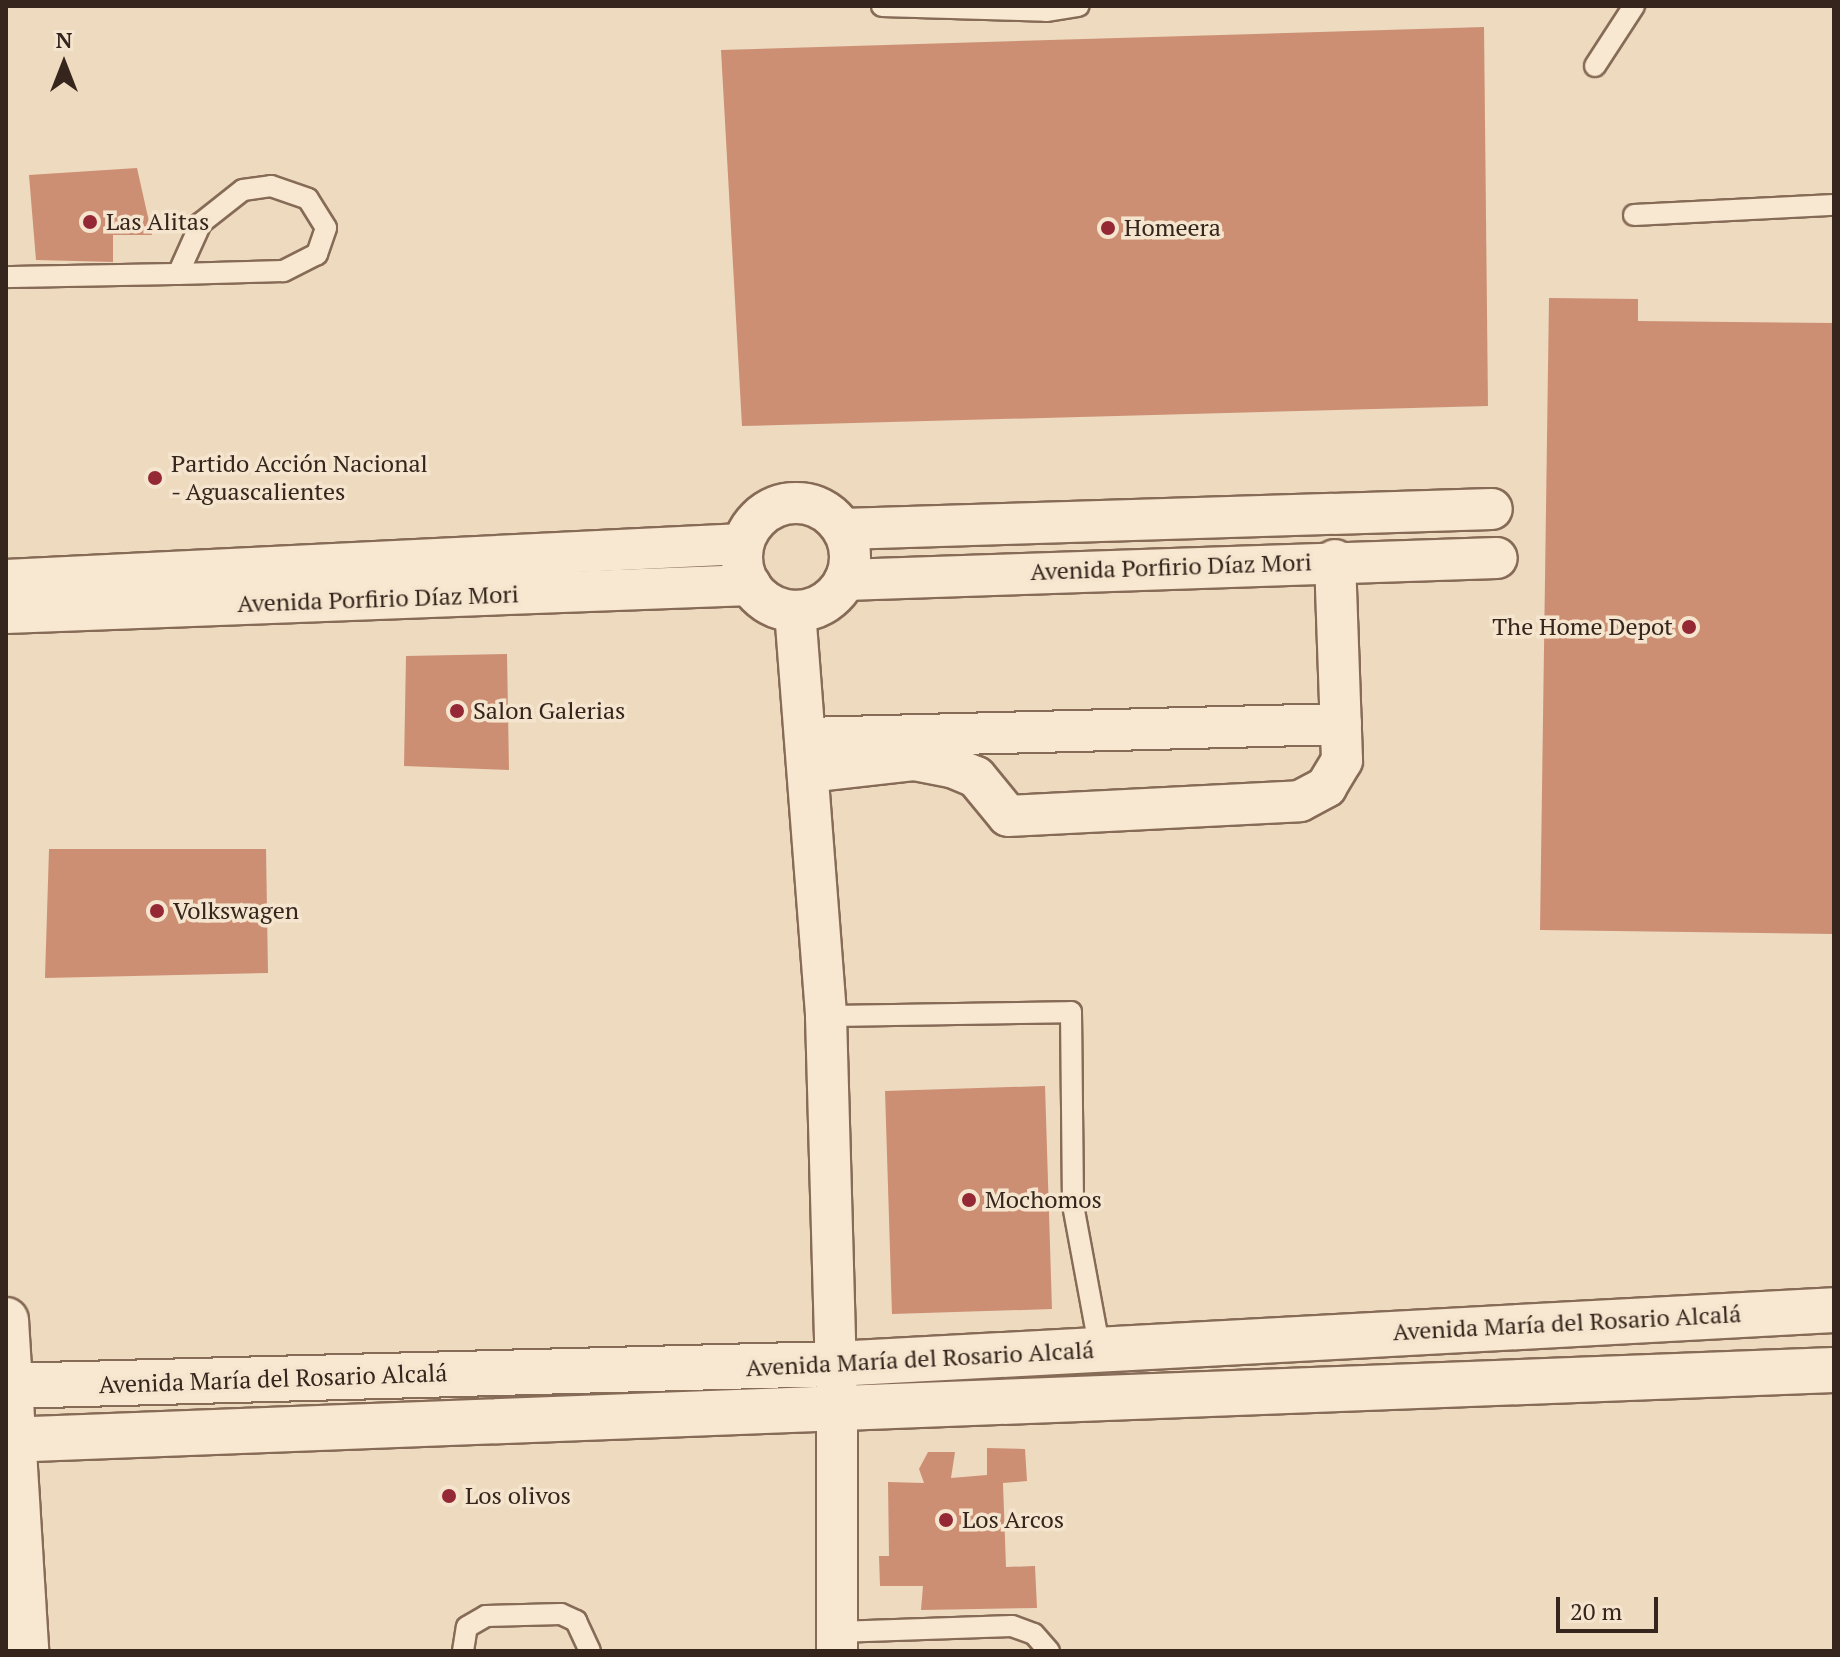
<!DOCTYPE html>
<meta charset="utf-8">
<style>
body{margin:0}
#map{position:relative;width:1840px;height:1657px;overflow:hidden;background:#eddabf;font-family:"PT Serif",serif}
div>[style]{position:absolute}
.building>*{inset:0;background:#cc8f74}
.roads{filter:drop-shadow(2px 0 #866b57) drop-shadow(-2px 0 #866b57) drop-shadow(0 2px #866b57) drop-shadow(0 -2px #866b57)}
.service>*{height:20px;margin:-10px;padding:0 10px;transform-origin:10px;border-radius:10px;background:#f8e8d1}
.minor>*{height:40px;margin:-20px;padding:0 20px;transform-origin:20px;border-radius:20px;background:#f8e8d1}
.minor>.ring{margin:-20px;padding:0;box-sizing:content-box;background:none;border:40px solid #f8e8d1;border-radius:50%}
.tertiary>*{height:44px;margin:-22px;padding:0 22px;transform-origin:22px;border-radius:22px;background:#f8e8d1}
.secondary>*{height:44px;margin:-22px;padding:0 22px;transform-origin:22px;border-radius:22px;background:#f8e8d1}
.dots>*{width:22px;height:22px;translate:-50% -50%;box-sizing:border-box;border:4px solid #f5e5ce;border-radius:50%}
span{translate:-50% -50%;white-space:nowrap;text-align:center;line-height:1.15;-webkit-text-stroke:7px #f5e5ce;paint-order:stroke}
.poi-label{font-size:24px;color:#35251c}
.left{translate:0 -50%;text-align:left}
.right{translate:-100% -50%;text-align:right}
.street-label{font-size:24px;color:#35251c}
.frame{position:absolute;inset:0;border:8px solid #35251c;pointer-events:none}
.north{position:absolute;left:24px;top:24px;width:80px;height:80px;-webkit-text-stroke:6px #f5e5ce;paint-order:stroke;rotate:0deg;font-size:22px;font-weight:700;line-height:32px;text-align:center;color:#35251c}
.north::after{content:'';display:block;margin:auto;width:28px;height:36px;background:#35251c;clip-path:polygon(50% 0,100% 100%,50% 72%,0 100%)}
.scale{position:absolute;left:1556px;top:1597px;width:102px;height:36px;box-sizing:border-box;border:4px solid #35251c;border-top:0;padding-left:10px;font-size:24px;line-height:28px;white-space:nowrap;color:#35251c;-webkit-text-stroke:6px #f5e5ce;paint-order:stroke}
</style>
<div id="map">
<div class="building">
<i style="clip-path:polygon(1484px 27px,1488px 406px,742px 426px,721px 50px)"></i>
<i style="clip-path:polygon(137px 168px,152px 235px,113px 235px,113px 262px,36px 260px,29px 175px)"></i>
<i style="clip-path:polygon(1549px 298px,1638px 299px,1638px 321px,1834px 323px,1834px 934px,1540px 930px)"></i>
<i style="clip-path:polygon(507px 654px,509px 770px,404px 766px,406px 656px)"></i>
<i style="clip-path:polygon(49px 849px,266px 849px,268px 973px,45px 978px)"></i>
<i style="clip-path:polygon(1045px 1086px,1052px 1309px,892px 1314px,885px 1091px)"></i>
<i style="clip-path:polygon(987px 1448px,1025px 1449px,1027px 1481px,1003px 1483px,1006px 1567px,1035px 1566px,1037px 1608px,921px 1610px,923px 1586px,880px 1586px,879px 1556px,889px 1556px,888px 1482px,924px 1483px,919px 1469px,928px 1452px,955px 1452px,951px 1478px,987px 1475px)"></i>
</div>
<div class="roads">
<div class="service">
<i style="left:882px;top:6px;width:164px;rotate:1.7deg"></i>
<i style="left:1046px;top:11px;width:33px;rotate:-9deg"></i>
<i style="left:1595px;top:66px;width:72px;rotate:-57deg"></i>
<i style="left:271px;top:186px;width:39px;rotate:19deg"></i>
<i style="left:308px;top:199px;width:34px;rotate:58deg"></i>
<i style="left:326px;top:228px;width:28px;rotate:109deg"></i>
<i style="left:317px;top:254px;width:38px;rotate:153deg"></i>
<i style="left:283px;top:271px;width:105px;rotate:178.4deg"></i>
<i style="left:178px;top:274px;width:56px;rotate:-65.7deg"></i>
<i style="left:201px;top:223px;width:53px;rotate:-38.2deg"></i>
<i style="left:243px;top:190px;width:28px;rotate:-8deg"></i>
<i style="left:1634px;top:215px;width:200px;rotate:-2.9deg"></i>
<i style="left:6px;top:277px;width:172px;rotate:-1deg"></i>
<i style="left:826px;top:1016px;width:245px;rotate:-0.9deg"></i>
<i style="left:1071px;top:1012px;width:193px;rotate:89.4deg"></i>
<i style="left:1073px;top:1205px;width:148px;rotate:79.5deg"></i>
<i style="left:837px;top:1632px;width:175px;rotate:-2deg"></i>
<i style="left:1012px;top:1626px;width:23px;rotate:20deg"></i>
<i style="left:1034px;top:1634px;width:23px;rotate:49deg"></i>
<i style="left:463px;top:1651px;width:24px;rotate:-81deg"></i>
<i style="left:467px;top:1627px;width:22px;rotate:-30deg"></i>
<i style="left:486px;top:1616px;width:75px;rotate:-1.5deg"></i>
<i style="left:561px;top:1614px;width:17px;rotate:25deg"></i>
<i style="left:576px;top:1621px;width:33px;rotate:65deg"></i>
</div>
<div class="minor">
<i class="ring" style="left:742px;top:503px;width:68px;height:68px"></i>
<i style="left:843px;top:529px;width:649px;rotate:-1.77deg"></i>
<i style="left:6px;top:580px;width:738px;rotate:-2.8deg"></i>
<i style="left:845px;top:580px;width:652px;rotate:-1.93deg"></i>
<i style="left:795px;top:611px;width:406px;rotate:85.6deg"></i>
<i style="left:826px;top:1016px;width:392px;rotate:88.4deg"></i>
<i style="left:837px;top:1408px;width:243px;rotate:90deg"></i>
<i style="left:6px;top:613px;width:745px;rotate:-2.16deg"></i>
<i style="left:807px;top:738px;width:534px;rotate:-1.5deg"></i>
<i style="left:809px;top:772px;width:107px;rotate:-6.5deg"></i>
<i style="left:915px;top:760px;width:38px;rotate:11deg"></i>
<i style="left:952px;top:767px;width:26px;rotate:23deg"></i>
<i style="left:976px;top:777px;width:50px;rotate:50.6deg"></i>
<i style="left:1008px;top:816px;width:292px;rotate:-2.9deg"></i>
<i style="left:1300px;top:801px;width:30px;rotate:-28deg"></i>
<i style="left:1326px;top:787px;width:31px;rotate:-59deg"></i>
<i style="left:1342px;top:760px;width:200px;rotate:-92deg"></i>
</div>
<div class="tertiary">
<i style="left:6px;top:1386px;width:829px;rotate:-1.52deg"></i>
<i style="left:835px;top:1364px;width:1000px;rotate:-3.09deg"></i>
<i style="left:6px;top:1440px;width:1829px;rotate:-2.19deg"></i>
</div>
<div class="secondary">
<i style="left:6px;top:1320px;width:332px;rotate:86.5deg"></i>
</div>
</div>
<div class="dots">
<i style="left:90px;top:222px;background:#942834"></i>
<i style="left:1108px;top:228px;background:#942834"></i>
<i style="left:155px;top:478px;background:#942834"></i>
<i style="left:1689px;top:627px;background:#942834"></i>
<i style="left:457px;top:711px;background:#942834"></i>
<i style="left:157px;top:911px;background:#942834"></i>
<i style="left:969px;top:1200px;background:#942834"></i>
<i style="left:449px;top:1496px;background:#942834"></i>
<i style="left:946px;top:1520px;background:#942834"></i>
</div>
<div class="poi-label">
<span class="left" style="left:106px;top:222px">Las Alitas</span>
<span class="left" style="left:1124px;top:228px">Homeera</span>
<span class="left" style="left:171px;top:478px">Partido Acción Nacional<br>- Aguascalientes</span>
<span class="right" style="left:1673px;top:627px">The Home Depot</span>
<span class="left" style="left:473px;top:711px">Salon Galerias</span>
<span class="left" style="left:173px;top:911px">Volkswagen</span>
<span class="left" style="left:985px;top:1200px">Mochomos</span>
<span class="left" style="left:465px;top:1496px">Los olivos</span>
<span class="left" style="left:962px;top:1520px">Los Arcos</span>
</div>
<div class="street-label">
<span style="left:1171px;top:567px;rotate:-2deg">Avenida Porfirio Díaz Mori</span>
<span style="left:378px;top:599px;rotate:-2deg">Avenida Porfirio Díaz Mori</span>
<span style="left:1567px;top:1323px;rotate:-3deg">Avenida María del Rosario Alcalá</span>
<span style="left:920px;top:1359px;rotate:-3deg">Avenida María del Rosario Alcalá</span>
<span style="left:273px;top:1379px;rotate:-2deg">Avenida María del Rosario Alcalá</span>
</div>
<div class="frame"></div>
<div class="north">N</div>
<div class="scale">20 m</div>
</div>
